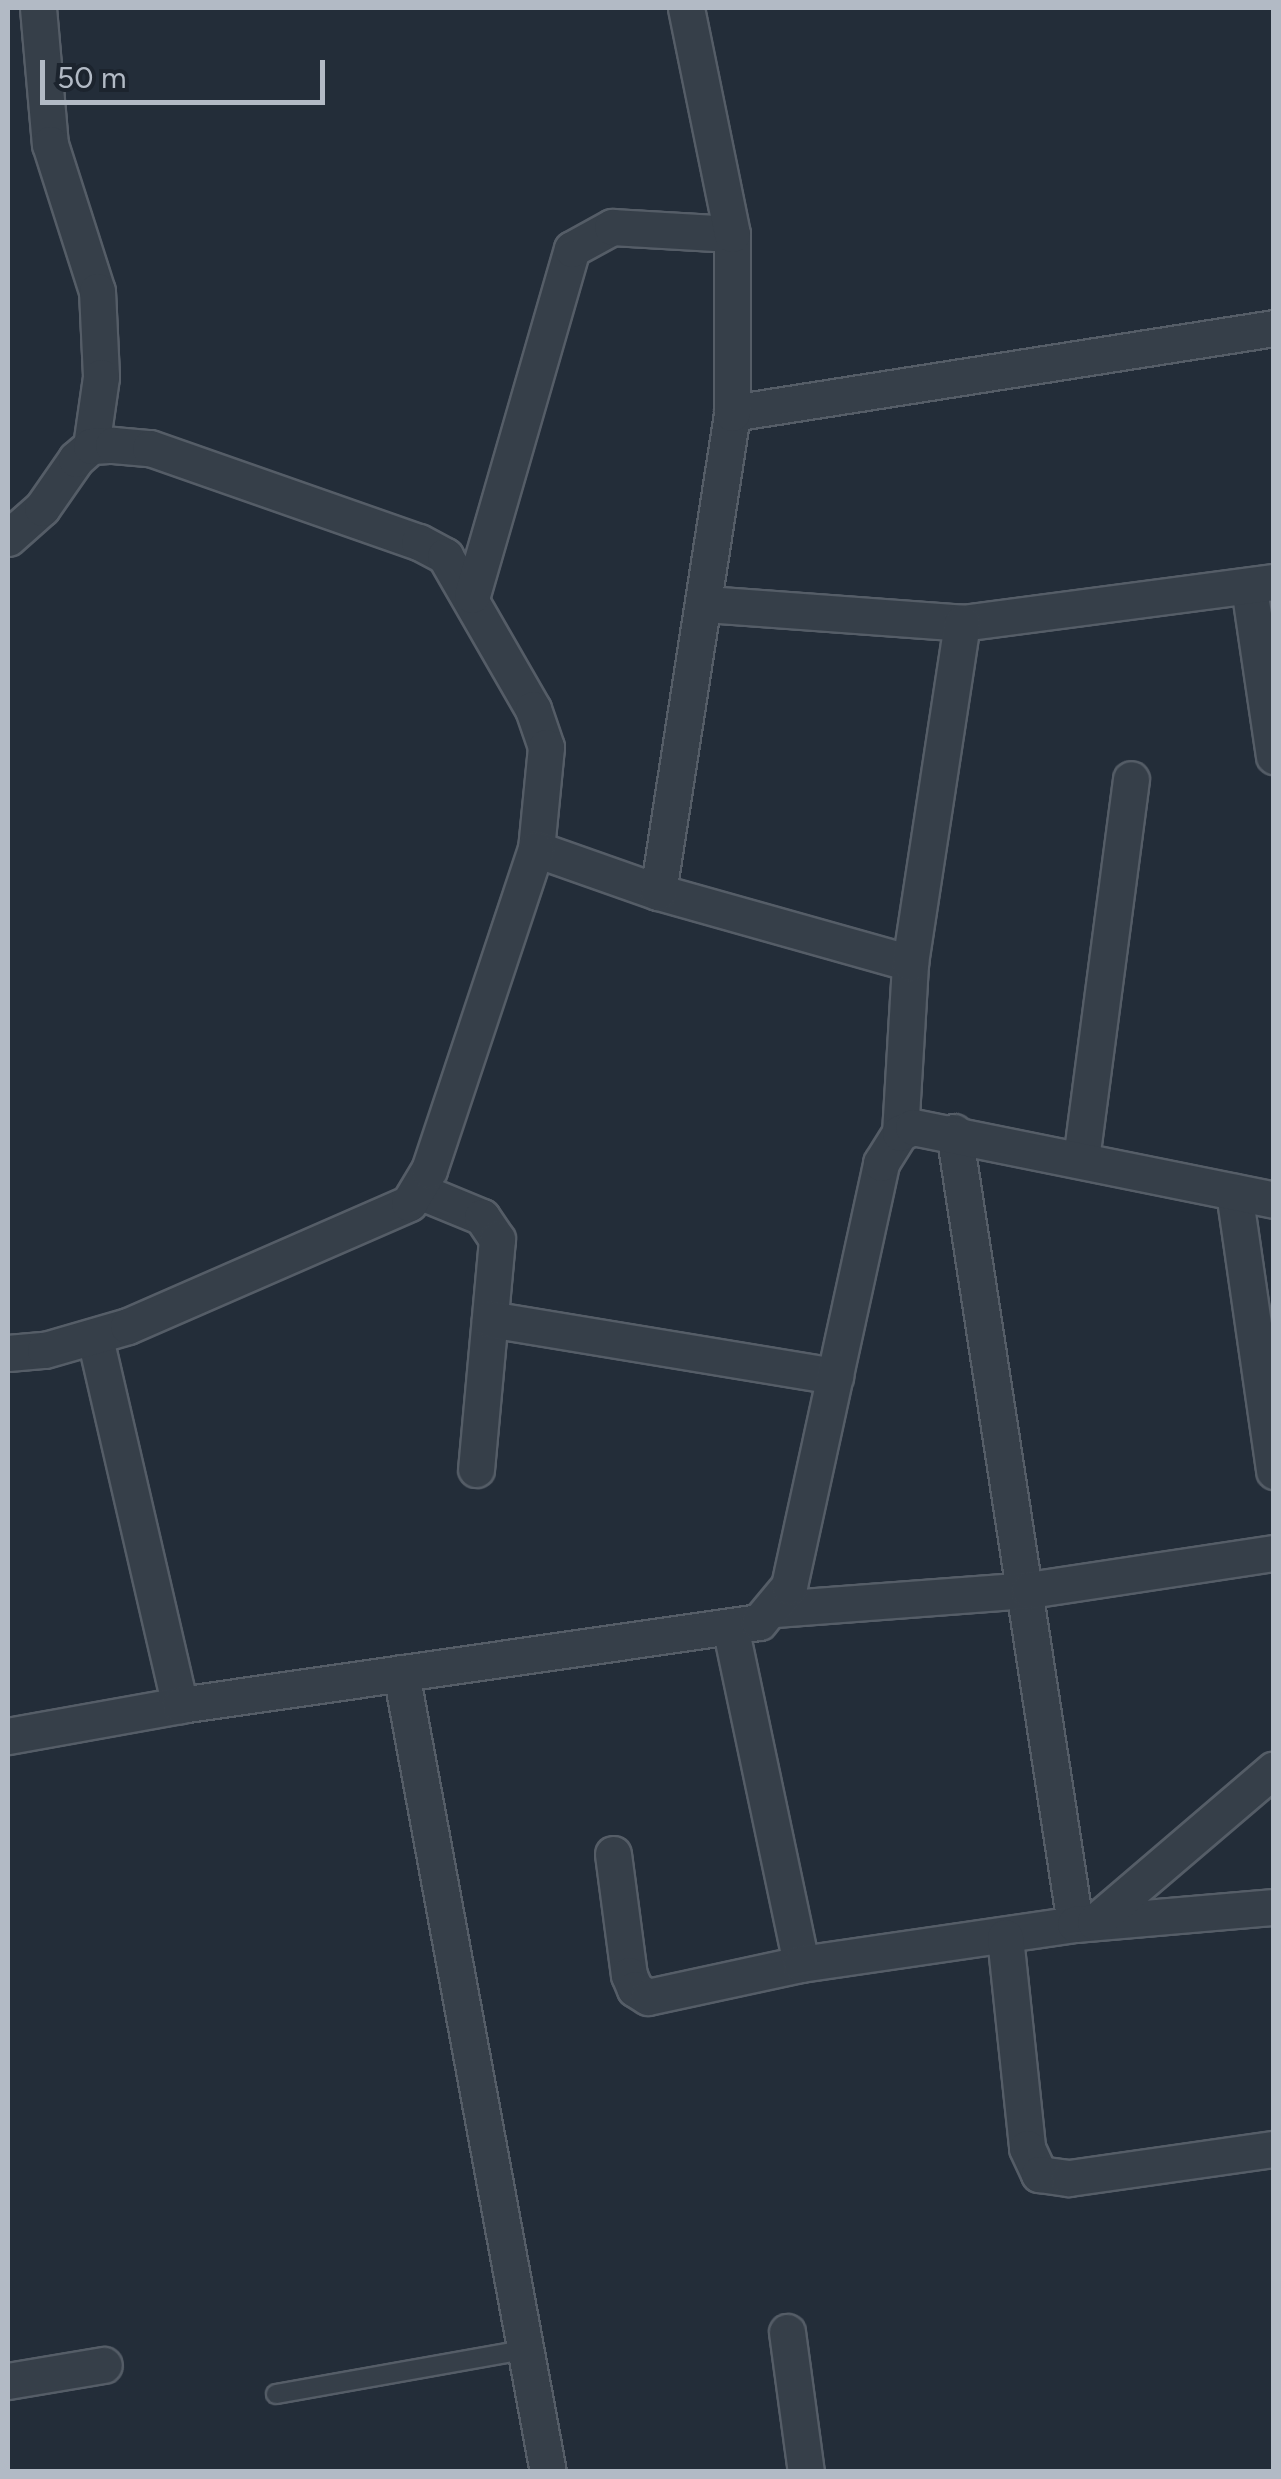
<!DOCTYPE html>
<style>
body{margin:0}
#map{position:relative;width:1281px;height:2479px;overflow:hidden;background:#232d39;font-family:Figtree,sans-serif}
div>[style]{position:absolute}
.roads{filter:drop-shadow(2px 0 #555d67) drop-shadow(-2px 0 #555d67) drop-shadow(0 2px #555d67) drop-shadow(0 -2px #555d67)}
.lane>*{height:18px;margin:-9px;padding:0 9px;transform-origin:9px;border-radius:9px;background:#363f49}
.street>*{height:35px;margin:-17.5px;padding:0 17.5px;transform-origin:17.5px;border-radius:17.5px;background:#363f49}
span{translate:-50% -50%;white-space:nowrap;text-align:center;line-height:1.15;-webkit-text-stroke:8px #1c242e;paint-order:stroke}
.frame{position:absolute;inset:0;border:10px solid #b2bac5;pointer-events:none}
.scale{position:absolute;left:40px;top:60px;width:285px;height:45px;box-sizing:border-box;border:5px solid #b2bac5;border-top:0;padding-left:12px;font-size:30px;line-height:35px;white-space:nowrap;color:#b2bac5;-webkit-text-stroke:8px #1c242e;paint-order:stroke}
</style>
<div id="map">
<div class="roads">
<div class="lane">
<i style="left:276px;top:2394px;width:256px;rotate:-10.1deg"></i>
</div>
<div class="street">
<i style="left:38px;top:8px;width:137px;rotate:85deg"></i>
<i style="left:50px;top:144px;width:154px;rotate:72.3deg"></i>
<i style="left:97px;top:291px;width:86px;rotate:87.3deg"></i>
<i style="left:101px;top:377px;width:70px;rotate:98.2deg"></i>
<i style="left:732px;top:413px;width:549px;rotate:-8.91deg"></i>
<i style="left:8px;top:538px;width:45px;rotate:-41.4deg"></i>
<i style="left:42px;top:508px;width:60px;rotate:-55.2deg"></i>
<i style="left:76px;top:459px;width:20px;rotate:-41deg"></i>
<i style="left:91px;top:446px;width:22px;rotate:-3deg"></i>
<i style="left:113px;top:445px;width:37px;rotate:5deg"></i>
<i style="left:150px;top:448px;width:285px;rotate:19.3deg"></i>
<i style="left:419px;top:542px;width:30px;rotate:28deg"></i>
<i style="left:445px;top:556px;width:177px;rotate:60.1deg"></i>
<i style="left:533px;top:709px;width:40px;rotate:71.1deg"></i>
<i style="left:546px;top:747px;width:102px;rotate:95.6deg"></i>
<i style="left:536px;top:849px;width:129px;rotate:19.4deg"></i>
<i style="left:658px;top:892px;width:262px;rotate:15.7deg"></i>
<i style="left:1249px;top:587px;width:171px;rotate:81.6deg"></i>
<i style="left:472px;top:595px;width:360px;rotate:-73.9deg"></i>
<i style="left:572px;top:249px;width:46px;rotate:-28.8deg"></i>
<i style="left:612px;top:227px;width:120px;rotate:3.3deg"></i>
<i style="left:706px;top:604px;width:257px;rotate:4.2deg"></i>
<i style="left:962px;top:623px;width:315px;rotate:-7.5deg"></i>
<i style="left:658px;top:892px;width:485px;rotate:-81.2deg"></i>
<i style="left:732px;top:413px;width:179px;rotate:-90deg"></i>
<i style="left:732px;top:234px;width:231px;rotate:-101.5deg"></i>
<i style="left:954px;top:1132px;width:801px;rotate:81.31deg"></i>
<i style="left:900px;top:1133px;width:170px;rotate:-86.6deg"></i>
<i style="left:910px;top:963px;width:344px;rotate:-81.3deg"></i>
<i style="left:1081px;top:1159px;width:383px;rotate:-82.5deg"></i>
<i style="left:419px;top:1191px;width:68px;rotate:22.4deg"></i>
<i style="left:482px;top:1217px;width:27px;rotate:56deg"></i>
<i style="left:497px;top:1239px;width:231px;rotate:95.2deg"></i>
<i style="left:1234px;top:1192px;width:282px;rotate:81.8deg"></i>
<i style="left:490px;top:1319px;width:350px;rotate:9.4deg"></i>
<i style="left:95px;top:1338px;width:377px;rotate:77deg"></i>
<i style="left:8px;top:1353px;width:37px;rotate:-5deg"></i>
<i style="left:45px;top:1350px;width:86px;rotate:-16.1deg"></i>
<i style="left:128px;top:1326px;width:307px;rotate:-23.6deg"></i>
<i style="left:409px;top:1203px;width:39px;rotate:-59deg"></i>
<i style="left:429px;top:1170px;width:338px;rotate:-71.6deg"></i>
<i style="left:776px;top:1609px;width:254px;rotate:-4.3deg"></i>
<i style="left:1029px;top:1590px;width:248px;rotate:-8.6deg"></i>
<i style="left:731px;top:1631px;width:340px;rotate:78.1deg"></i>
<i style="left:401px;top:1673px;width:812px;rotate:79.58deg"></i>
<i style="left:8px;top:1736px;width:175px;rotate:-10.2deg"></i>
<i style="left:180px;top:1705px;width:585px;rotate:-8.16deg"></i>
<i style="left:759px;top:1622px;width:47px;rotate:-50.2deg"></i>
<i style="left:789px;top:1586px;width:433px;rotate:-77.7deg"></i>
<i style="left:881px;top:1163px;width:36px;rotate:-58deg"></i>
<i style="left:900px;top:1133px;width:14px;rotate:-25deg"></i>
<i style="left:913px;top:1127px;width:368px;rotate:11.4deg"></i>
<i style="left:613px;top:1854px;width:122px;rotate:82.5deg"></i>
<i style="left:629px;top:1975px;width:15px;rotate:67deg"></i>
<i style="left:635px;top:1989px;width:15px;rotate:32deg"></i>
<i style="left:648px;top:1997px;width:157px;rotate:-12.2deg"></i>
<i style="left:801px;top:1964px;width:277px;rotate:-8.3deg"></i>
<i style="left:1075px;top:1924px;width:200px;rotate:-4.9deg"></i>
<i style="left:1095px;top:1922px;width:235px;rotate:-40.5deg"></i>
<i style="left:1005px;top:1937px;width:212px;rotate:84deg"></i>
<i style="left:1027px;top:2148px;width:29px;rotate:65deg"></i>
<i style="left:1039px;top:2174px;width:30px;rotate:8deg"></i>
<i style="left:1069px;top:2178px;width:207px;rotate:-8.1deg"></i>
<i style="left:787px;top:2332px;width:141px;rotate:82.3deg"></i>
<i style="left:8px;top:2381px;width:97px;rotate:-9.5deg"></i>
</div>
</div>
<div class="frame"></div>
<div class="scale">50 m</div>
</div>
